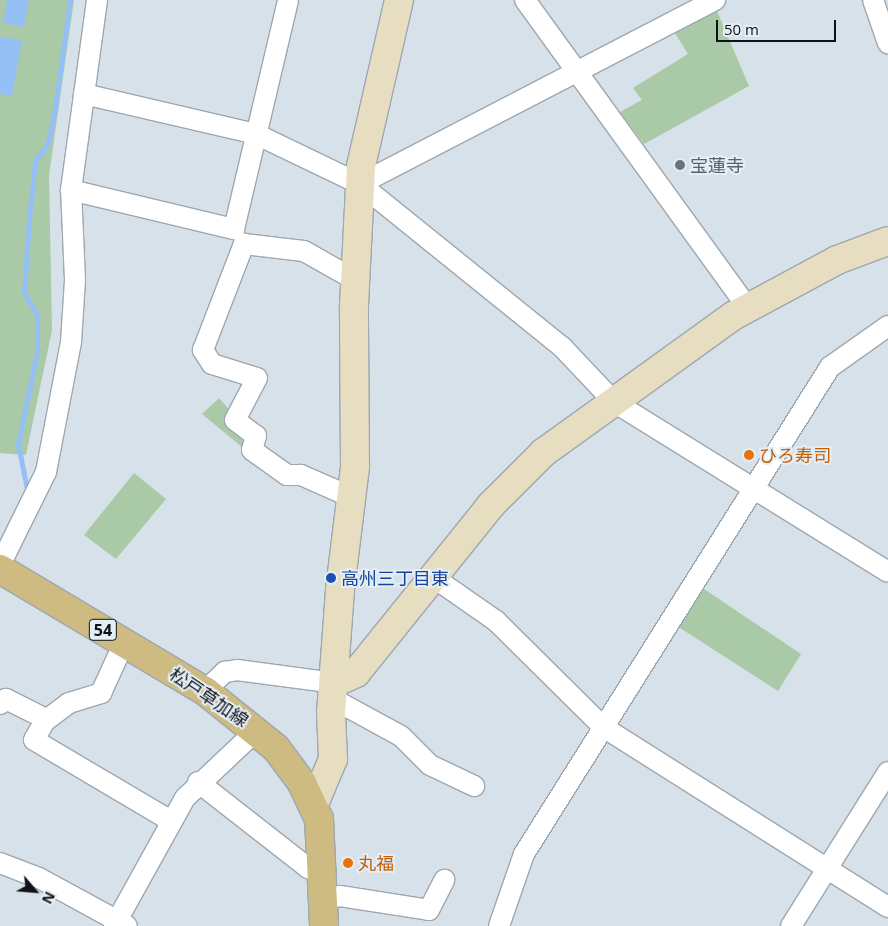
<!DOCTYPE html>
<meta charset="utf-8">
<style>
body{margin:0}
#map{position:relative;width:888px;height:926px;overflow:hidden;background:#d7e1ea;font-family:"Open Sans","Noto Sans JP",sans-serif}
div>[style]{position:absolute}
.green>*{inset:0;background:#aac9a6}
.water>*{inset:0;background:#95c0f6}
.stream>*{height:5px;margin:-2.5px;padding:0 2.5px;transform-origin:2.5px;border-radius:2.5px;background:#95c0f6}
.roads{filter:drop-shadow(1px 0 #9ea7af) drop-shadow(-1px 0 #9ea7af) drop-shadow(0 1px #9ea7af) drop-shadow(0 -1px #9ea7af)}
.street>*{height:20px;margin:-10px;padding:0 10px;transform-origin:10px;border-radius:10px;background:#fff}
.secondary>*{height:28px;margin:-14px;padding:0 14px;transform-origin:14px;border-radius:14px;background:#e7ddc0}
.primary>*{height:28px;margin:-14px;padding:0 14px;transform-origin:14px;border-radius:14px;background:#cebb82}
.dots>*{width:14px;height:14px;translate:-50% -50%;box-sizing:border-box;border:2px solid #e4eef7;border-radius:50%}
span{translate:-50% -50%;white-space:nowrap;text-align:center;line-height:1.15;-webkit-text-stroke:4px #e4eef7;paint-order:stroke}
.shield-label span{padding:1px 4px;background:#e4eef7;border:1px solid;border-radius:4px;-webkit-text-stroke-width:0}
.shield-label{font-size:16px;color:#101316;font-weight:700}
.worship-label{font-size:18px;color:#5b616d}
.left{translate:0 -50%;text-align:left}
.food-label{font-size:18px;color:#c56008}
.transit-label{font-size:18px;color:#164399}
.street-label{font-size:18px;color:#101316}
.north{position:absolute;left:10px;top:866px;width:50px;height:50px;-webkit-text-stroke:4px #e4eef7;paint-order:stroke;rotate:117deg;font-size:14px;font-weight:700;line-height:20px;text-align:center;color:#101316}
.north::after{content:'';display:block;margin:auto;width:18px;height:22px;background:#101316;clip-path:polygon(50% 0,100% 100%,50% 72%,0 100%)}
.scale{position:absolute;left:716px;top:20px;width:120px;height:22px;box-sizing:border-box;border:2px solid #101316;border-top:0;padding-left:6px;font-size:15px;line-height:18px;white-space:nowrap;color:#101316;-webkit-text-stroke:4px #e4eef7;paint-order:stroke}
</style>
<div id="map">
<div class="green">
<i style="clip-path:polygon(0 0,74px 0,49px 175px,52px 330px,26px 455px,0 453px)"></i>
<i style="clip-path:polygon(717px 11px,749px 86px,644px 144px,620px 112px,642px 100px,633px 88px,688px 54px,673px 30px)"></i>
<i style="clip-path:polygon(219px 398px,253px 437px,248px 452px,202px 414px)"></i>
<i style="clip-path:polygon(134px 473px,166px 499px,116px 559px,84px 535px)"></i>
<i style="clip-path:polygon(701px 587px,801px 654px,778px 691px,677px 626px)"></i>
</div>
<div class="water">
<i style="clip-path:polygon(7px 0,29px 0,24px 27px,3px 23px)"></i>
<i style="clip-path:polygon(0 37px,22px 40px,12px 96px,0 94px)"></i>
</div>
<div class="stream">
<i style="left:28px;top:494px;width:51px;rotate:-101.3deg"></i>
<i style="left:18px;top:444px;width:94px;rotate:-78.3deg"></i>
<i style="left:37px;top:352px;width:36px;rotate:-90deg"></i>
<i style="left:37px;top:316px;width:27px;rotate:-118deg"></i>
<i style="left:24px;top:292px;width:73px;rotate:-86.1deg"></i>
<i style="left:29px;top:219px;width:58px;rotate:-84.1deg"></i>
<i style="left:35px;top:161px;width:20px;rotate:-53deg"></i>
<i style="left:47px;top:145px;width:37px;rotate:-77deg"></i>
<i style="left:55px;top:109px;width:110px;rotate:-82.2deg"></i>
</div>
<div class="roads">
<div class="street">
<i style="left:525px;top:0;width:380px;rotate:54.1deg"></i>
<i style="left:873px;top:0;width:46px;rotate:70.8deg"></i>
<i style="left:84px;top:94px;width:177px;rotate:13.1deg"></i>
<i style="left:256px;top:134px;width:115px;rotate:25.7deg"></i>
<i style="left:360px;top:184px;width:260px;rotate:38.9deg"></i>
<i style="left:562px;top:347px;width:76px;rotate:46.6deg"></i>
<i style="left:614px;top:402px;width:322px;rotate:31.8deg"></i>
<i style="left:360px;top:184px;width:400px;rotate:-27.4deg"></i>
<i style="left:71px;top:190px;width:168px;rotate:13.5deg"></i>
<i style="left:234px;top:229px;width:235px;rotate:-76.7deg"></i>
<i style="left:351px;top:497px;width:55px;rotate:-156.3deg"></i>
<i style="left:301px;top:475px;width:14px;rotate:180deg"></i>
<i style="left:287px;top:475px;width:43px;rotate:-144.5deg"></i>
<i style="left:252px;top:450px;width:15px;rotate:-74deg"></i>
<i style="left:256px;top:436px;width:26px;rotate:-143deg"></i>
<i style="left:235px;top:420px;width:47px;rotate:-62.4deg"></i>
<i style="left:257px;top:378px;width:47px;rotate:-162.7deg"></i>
<i style="left:212px;top:364px;width:17px;rotate:-123deg"></i>
<i style="left:203px;top:350px;width:114px;rotate:-68.9deg"></i>
<i style="left:244px;top:244px;width:60px;rotate:6.7deg"></i>
<i style="left:304px;top:251px;width:59px;rotate:29.6deg"></i>
<i style="left:0;top:565px;width:104px;rotate:-63.7deg"></i>
<i style="left:46px;top:472px;width:132px;rotate:-79.1deg"></i>
<i style="left:71px;top:342px;width:62px;rotate:-86.3deg"></i>
<i style="left:75px;top:280px;width:90px;rotate:-92.5deg"></i>
<i style="left:71px;top:190px;width:192px;rotate:-82.2deg"></i>
<i style="left:433px;top:577px;width:77px;rotate:34.9deg"></i>
<i style="left:496px;top:621px;width:151px;rotate:44.7deg"></i>
<i style="left:603px;top:727px;width:337px;rotate:32.3deg"></i>
<i style="left:205px;top:691px;width:28px;rotate:-44deg"></i>
<i style="left:225px;top:672px;width:12px;rotate:-9deg"></i>
<i style="left:237px;top:670px;width:98px;rotate:7.6deg"></i>
<i style="left:333px;top:699px;width:77px;rotate:28.6deg"></i>
<i style="left:401px;top:736px;width:41px;rotate:45deg"></i>
<i style="left:430px;top:765px;width:49px;rotate:25.5deg"></i>
<i style="left:0;top:704px;width:8px;rotate:-40deg"></i>
<i style="left:6px;top:699px;width:45px;rotate:26.6deg"></i>
<i style="left:46px;top:719px;width:24px;rotate:120deg"></i>
<i style="left:34px;top:740px;width:159px;rotate:30.6deg"></i>
<i style="left:45px;top:721px;width:30px;rotate:-37deg"></i>
<i style="left:69px;top:703px;width:34px;rotate:-17deg"></i>
<i style="left:101px;top:693px;width:55px;rotate:-65.3deg"></i>
<i style="left:198px;top:782px;width:140px;rotate:38deg"></i>
<i style="left:308px;top:868px;width:16px;rotate:22deg"></i>
<i style="left:0;top:863px;width:42px;rotate:21deg"></i>
<i style="left:39px;top:878px;width:100px;rotate:28.6deg"></i>
<i style="left:323px;top:899px;width:17px;rotate:-10deg"></i>
<i style="left:340px;top:896px;width:90px;rotate:8.9deg"></i>
<i style="left:429px;top:910px;width:34px;rotate:-63deg"></i>
<i style="left:114px;top:926px;width:146px;rotate:-61deg"></i>
<i style="left:185px;top:798px;width:99px;rotate:-43.4deg"></i>
<i style="left:499px;top:926px;width:76px;rotate:-70.9deg"></i>
<i style="left:524px;top:854px;width:575px;rotate:-57.86deg"></i>
<i style="left:830px;top:367px;width:71px;rotate:-35.3deg"></i>
<i style="left:791px;top:926px;width:182px;rotate:-57.8deg"></i>
</div>
<div class="secondary">
<i style="left:334px;top:683px;width:24px;rotate:-24deg"></i>
<i style="left:356px;top:673px;width:216px;rotate:-51.2deg"></i>
<i style="left:491px;top:505px;width:74px;rotate:-45deg"></i>
<i style="left:543px;top:453px;width:234px;rotate:-35.8deg"></i>
<i style="left:733px;top:316px;width:118px;rotate:-28.3deg"></i>
<i style="left:837px;top:260px;width:54px;rotate:-20.4deg"></i>
<i style="left:314px;top:804px;width:49px;rotate:-67.1deg"></i>
<i style="left:333px;top:759px;width:46px;rotate:-92.5deg"></i>
<i style="left:331px;top:713px;width:124px;rotate:-85.8deg"></i>
<i style="left:340px;top:589px;width:124px;rotate:-83deg"></i>
<i style="left:355px;top:466px;width:161px;rotate:-90.4deg"></i>
<i style="left:354px;top:305px;width:139px;rotate:-87.1deg"></i>
<i style="left:361px;top:166px;width:170px;rotate:-77.1deg"></i>
</div>
<div class="primary">
<i style="left:0;top:569px;width:239px;rotate:30.8deg"></i>
<i style="left:205px;top:691px;width:91px;rotate:38.8deg"></i>
<i style="left:276px;top:748px;width:44px;rotate:53.4deg"></i>
<i style="left:302px;top:783px;width:40px;rotate:65deg"></i>
<i style="left:319px;top:819px;width:107px;rotate:87.3deg"></i>
</div>
</div>
<div class="dots">
<i style="left:680px;top:165px;background:#6b7280"></i>
<i style="left:749px;top:455px;background:#e8710a"></i>
<i style="left:331px;top:578px;background:#1a4fb4"></i>
<i style="left:348px;top:863px;background:#e8710a"></i>
</div>
<div class="shield-label">
<span style="left:103px;top:630px">54</span>
</div>
<div class="worship-label">
<span class="left" style="left:690px;top:165px">宝蓮寺</span>
</div>
<div class="food-label">
<span class="left" style="left:759px;top:455px">ひろ寿司</span>
<span class="left" style="left:358px;top:863px">丸福</span>
</div>
<div class="transit-label">
<span class="left" style="left:341px;top:578px">高州三丁目東</span>
</div>
<div class="street-label">
<span style="left:209px;top:697px;rotate:34deg">松戸草加線</span>
</div>
<div class="north">N</div>
<div class="scale">50 m</div>
</div>
